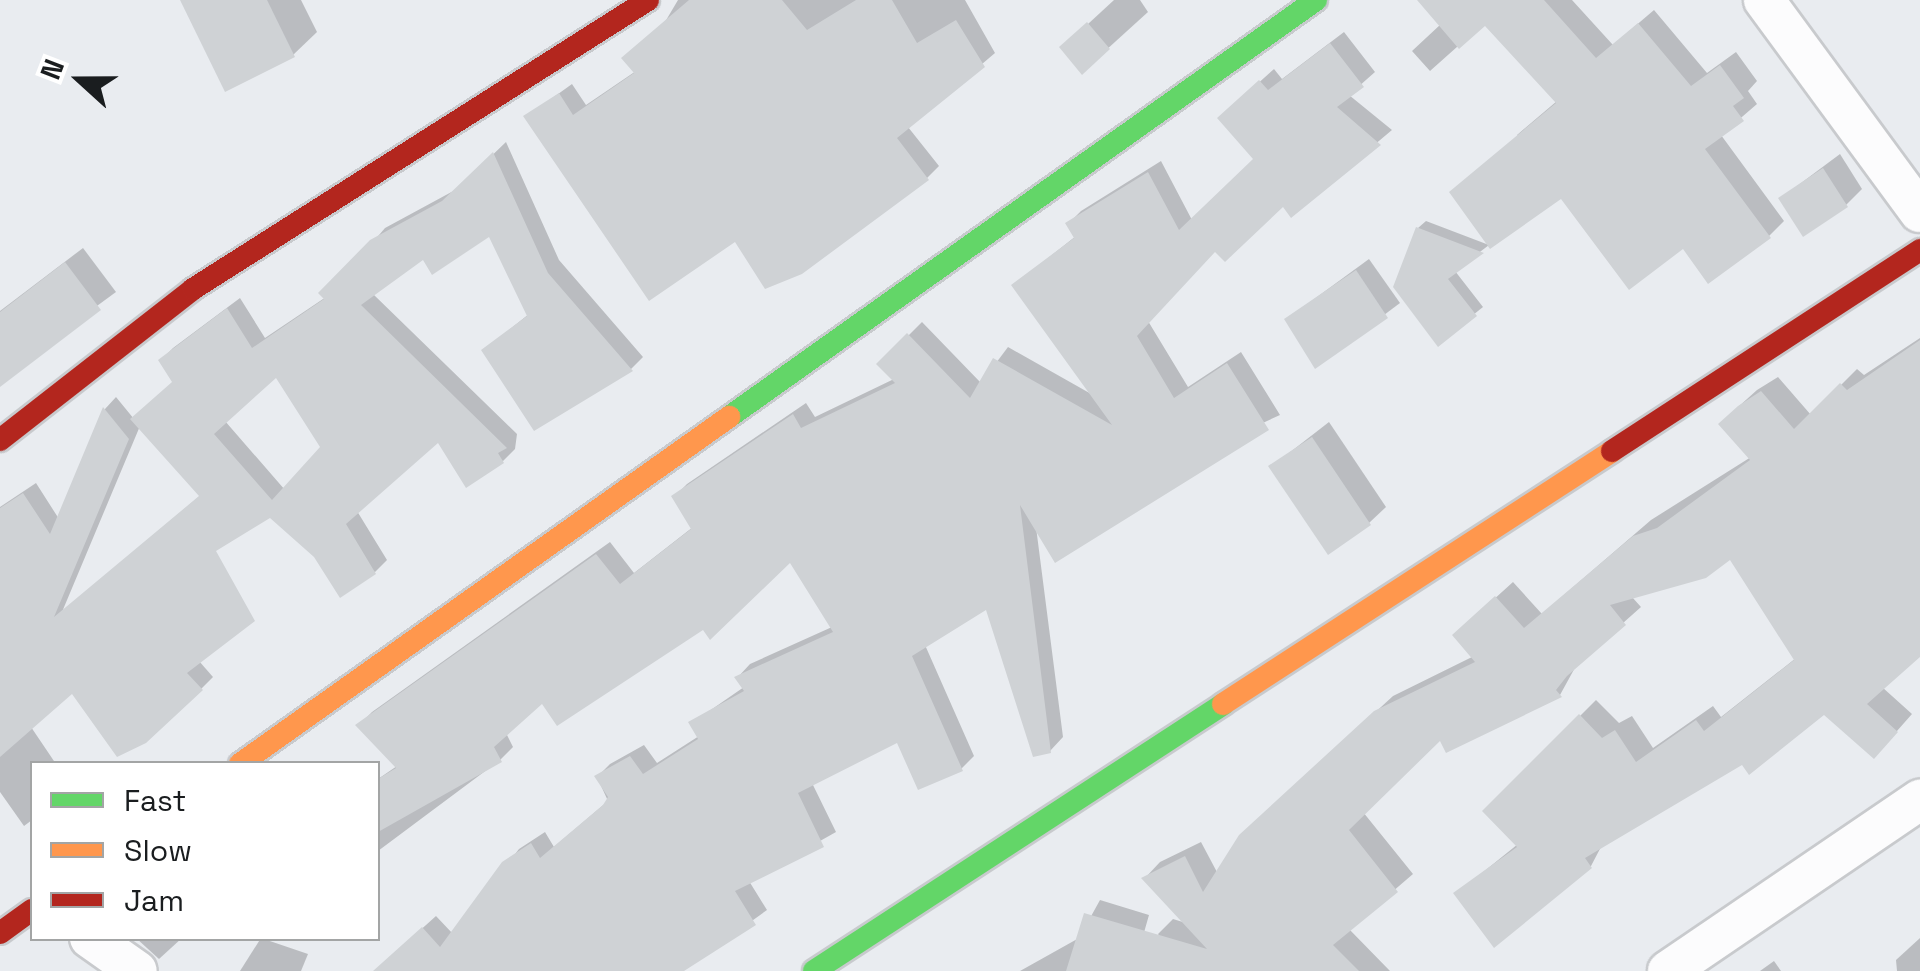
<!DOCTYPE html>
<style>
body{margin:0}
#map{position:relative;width:1920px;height:971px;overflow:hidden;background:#e9ecf0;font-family:"Space Grotesk",sans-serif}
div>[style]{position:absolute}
.shadow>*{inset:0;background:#0003}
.building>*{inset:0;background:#cfd2d5}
.roads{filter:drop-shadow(2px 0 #c8cacd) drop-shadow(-2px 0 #c8cacd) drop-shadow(0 2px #c8cacd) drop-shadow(0 -2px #c8cacd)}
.street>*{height:40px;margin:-20px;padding:0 20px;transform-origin:20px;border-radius:20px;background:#fcfcfd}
.fast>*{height:22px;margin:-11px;padding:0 11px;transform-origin:11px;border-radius:11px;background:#63d668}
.slow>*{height:22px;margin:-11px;padding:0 11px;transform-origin:11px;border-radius:11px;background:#ff974d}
.jam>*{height:22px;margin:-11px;padding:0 11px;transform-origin:11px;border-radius:11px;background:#b3261e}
span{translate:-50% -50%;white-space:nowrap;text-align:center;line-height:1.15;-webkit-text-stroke:10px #fff;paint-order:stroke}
.legend{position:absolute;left:30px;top:761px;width:350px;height:180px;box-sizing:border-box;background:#fff;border:2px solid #a3a5a5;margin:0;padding:12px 18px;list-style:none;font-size:30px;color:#1a1d1f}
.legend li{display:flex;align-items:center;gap:20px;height:50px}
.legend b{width:50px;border:2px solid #a3a5a5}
.north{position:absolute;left:30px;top:30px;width:100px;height:100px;-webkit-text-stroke:8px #fff;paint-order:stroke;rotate:291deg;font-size:28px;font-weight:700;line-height:40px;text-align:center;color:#1a1d1f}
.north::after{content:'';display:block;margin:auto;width:35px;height:45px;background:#1a1d1f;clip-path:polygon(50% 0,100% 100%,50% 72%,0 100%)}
</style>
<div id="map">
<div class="shadow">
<i style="clip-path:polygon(183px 0,301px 0,317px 32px,293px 55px)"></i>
<i style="clip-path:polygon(678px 0,965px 0,995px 53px,908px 127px,939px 166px,927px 178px,526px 117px,572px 84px,586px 105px,636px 71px)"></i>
<i style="clip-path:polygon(1114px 0,1140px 0,1148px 12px,1083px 71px,1062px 48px)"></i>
<i style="clip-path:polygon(1422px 0,1572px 0,1613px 45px,1654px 10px,1707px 73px,1736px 52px,1757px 81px,1748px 91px,1757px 104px,1721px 135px,1784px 221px,1769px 236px,1683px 246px,1561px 195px,1517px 135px,1557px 101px,1485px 22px,1430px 71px,1412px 51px,1441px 24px)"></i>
<i style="clip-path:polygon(1344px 32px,1375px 72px,1349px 95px,1392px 130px,1292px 214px,1284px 203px,1216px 248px,1148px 321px,1188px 387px,1241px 352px,1280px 415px,1036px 527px,1063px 737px,1050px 751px,987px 606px,925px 645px,974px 756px,961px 769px,899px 740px,812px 783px,836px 832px,749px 881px,767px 910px,682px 971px,390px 971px,396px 952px,436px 916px,453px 934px,519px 849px,545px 832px,554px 847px,608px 801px,597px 777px,610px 764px,644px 745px,657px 763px,699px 736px,692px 723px,744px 687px,738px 677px,750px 664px,832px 627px,791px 559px,704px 626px,543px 701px,506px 733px,513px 747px,500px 760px,378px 851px,378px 779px,397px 766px,359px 725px,372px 712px,610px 542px,634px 573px,693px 527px,674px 497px,687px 484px,806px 403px,815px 417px,894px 379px,880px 364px,922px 322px,981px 383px,1008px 347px,1093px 395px,1014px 285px,1076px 236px,1068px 224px,1081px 211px,1161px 161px,1192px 220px,1256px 159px,1233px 106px,1274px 69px,1282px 79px)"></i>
<i style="clip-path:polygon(evenodd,506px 142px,559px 260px,643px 357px,631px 369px,484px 350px,529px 314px,490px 234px,424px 257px,373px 294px,517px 434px,515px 449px,503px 461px,439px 439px,357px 511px,387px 560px,375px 572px,316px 555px,271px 515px,215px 549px,199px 661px,213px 677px,201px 689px,73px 690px,31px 727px,56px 764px,32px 764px,32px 820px,24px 826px,0 792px,0 507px,36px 483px,59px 519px,105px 409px,116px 397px,134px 419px,174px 382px,161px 360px,173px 348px,240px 298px,265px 338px,326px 297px,385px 228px,457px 189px,506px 142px,277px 374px,323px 447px,285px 490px,225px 421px,277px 374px,506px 142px,140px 426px,201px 495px,62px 612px,140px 426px)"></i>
<i style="clip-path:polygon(1840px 154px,1862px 189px,1846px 205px,1781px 198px)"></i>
<i style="clip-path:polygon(1426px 221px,1489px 245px,1455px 271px,1483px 307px,1438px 343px,1418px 228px)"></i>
<i style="clip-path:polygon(83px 248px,116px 292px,0 377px,0 311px)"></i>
<i style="clip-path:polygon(1369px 259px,1400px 303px,1316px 366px,1287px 319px)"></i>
<i style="clip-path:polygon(1920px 338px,1920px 654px,1882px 687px,1912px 714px,1889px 740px,1824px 711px,1602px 845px,1591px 866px,1494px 945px,1456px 894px,1518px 844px,1485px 811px,1596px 700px,1619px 723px,1632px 716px,1653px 748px,1713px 706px,1721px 717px,1796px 658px,1731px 557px,1632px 597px,1641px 607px,1577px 664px,1560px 695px,1448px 749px,1441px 736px,1363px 812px,1413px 874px,1349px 929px,1390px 971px,1184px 971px,1158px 934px,1173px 919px,1186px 923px,1145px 878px,1160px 862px,1201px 842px,1218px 874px,1259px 819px,1393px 696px,1474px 656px,1471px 620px,1513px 582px,1542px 614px,1651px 520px,1751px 457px,1737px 408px,1757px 390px,1778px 377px,1811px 415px,1857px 369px,1864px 375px)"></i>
<i style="clip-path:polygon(1329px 422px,1386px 507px,1369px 523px,1271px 467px)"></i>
<i style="clip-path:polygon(1100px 900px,1149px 915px,1133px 971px,1020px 971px,1079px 938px)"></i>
<i style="clip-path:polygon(136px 938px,182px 938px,159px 959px)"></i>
<i style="clip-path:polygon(261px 938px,308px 954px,301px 971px,240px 971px)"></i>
<i style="clip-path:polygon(1920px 938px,1920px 971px,1897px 971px,1896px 960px)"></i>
<i style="clip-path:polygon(1774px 961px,1781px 971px,1760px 971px)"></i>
</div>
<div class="building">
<i style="clip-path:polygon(180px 0,267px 0,295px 57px,225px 92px)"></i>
<i style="clip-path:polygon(689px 0,782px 0,807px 30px,856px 0,892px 0,917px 43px,956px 20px,985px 67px,897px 138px,929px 180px,802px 274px,765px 289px,735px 242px,649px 301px,523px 116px,559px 93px,573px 115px,634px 73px,621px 58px)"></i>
<i style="clip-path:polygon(1417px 0,1544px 0,1596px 58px,1638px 23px,1691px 86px,1720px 65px,1744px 98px,1733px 106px,1744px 121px,1705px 149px,1771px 238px,1708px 284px,1683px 249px,1629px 290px,1561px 199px,1490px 249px,1449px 192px,1556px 103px,1485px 26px,1459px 49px)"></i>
<i style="clip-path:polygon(1087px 22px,1110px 49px,1082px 75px,1059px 47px)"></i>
<i style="clip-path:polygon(1330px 43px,1364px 87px,1337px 107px,1381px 145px,1291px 218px,1283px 207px,1225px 262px,1215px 252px,1137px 336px,1174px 398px,1227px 363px,1269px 430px,1055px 563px,1020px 505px,1051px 753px,1033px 757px,986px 610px,912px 656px,963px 771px,918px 790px,897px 743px,798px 793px,824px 847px,735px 891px,756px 925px,684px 971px,373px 971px,422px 927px,440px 947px,502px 862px,531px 843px,540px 858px,603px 805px,608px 797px,594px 776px,630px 756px,643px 774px,698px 739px,688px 722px,744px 691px,734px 677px,833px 632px,790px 563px,710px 640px,703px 630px,557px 726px,542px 704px,494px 747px,502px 762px,378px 832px,378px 779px,396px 768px,355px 725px,596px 554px,620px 584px,691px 529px,671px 496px,793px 414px,801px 428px,895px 383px,876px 364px,907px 333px,970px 398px,993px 358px,1112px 425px,1011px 285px,1074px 238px,1065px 223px,1148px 172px,1179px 230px,1253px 159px,1217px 118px,1259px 80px,1268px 90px)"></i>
<i style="clip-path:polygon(evenodd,493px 152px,548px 273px,633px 371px,534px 431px,481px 350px,527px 316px,489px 237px,432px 275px,423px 260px,361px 305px,507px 448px,498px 453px,504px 463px,466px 488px,438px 443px,346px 524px,376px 574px,340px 598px,314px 557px,270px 518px,216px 551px,255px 621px,187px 673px,203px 690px,146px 743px,117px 757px,72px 694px,0 757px,0 508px,23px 493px,50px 534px,103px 407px,129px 439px,54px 617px,199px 496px,130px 419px,172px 382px,158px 360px,227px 308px,252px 348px,324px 299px,318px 293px,370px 240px,442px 201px,493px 152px,276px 378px,320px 447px,272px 500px,214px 434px,276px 378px)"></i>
<i style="clip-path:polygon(1823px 168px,1848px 207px,1803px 237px,1778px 198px)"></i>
<i style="clip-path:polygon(1416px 227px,1484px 253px,1448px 279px,1477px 316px,1438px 347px,1393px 287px)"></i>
<i style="clip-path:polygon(65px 262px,101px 310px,0 387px,0 312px)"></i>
<i style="clip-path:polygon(1356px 270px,1388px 318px,1315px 369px,1284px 319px)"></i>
<i style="clip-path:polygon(1920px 340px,1920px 657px,1867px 704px,1898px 732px,1874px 759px,1824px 715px,1749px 775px,1742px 765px,1585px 858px,1592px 868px,1494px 948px,1453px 893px,1517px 847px,1482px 811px,1579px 714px,1602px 738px,1615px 730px,1636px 762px,1696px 720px,1704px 731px,1794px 660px,1730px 560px,1706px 578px,1610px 605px,1626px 625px,1567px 676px,1556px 690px,1562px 697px,1446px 753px,1440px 741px,1349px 830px,1398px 892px,1333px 945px,1359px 971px,1066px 971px,1084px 913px,1207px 949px,1141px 878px,1185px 856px,1203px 892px,1239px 835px,1374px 711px,1475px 662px,1452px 635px,1495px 596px,1524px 628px,1633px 536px,1657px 528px,1750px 460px,1718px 424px,1738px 406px,1761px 391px,1794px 429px,1840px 383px,1847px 390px)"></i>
<i style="clip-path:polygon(1312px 437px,1371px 525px,1328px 555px,1268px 466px)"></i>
</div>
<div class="roads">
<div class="street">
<i style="left:1764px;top:0;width:263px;rotate:53.7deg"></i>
<i style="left:90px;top:938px;width:57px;rotate:35.1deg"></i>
<i style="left:1668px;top:971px;width:305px;rotate:-34.2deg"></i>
</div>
<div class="fast">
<i style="left:729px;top:417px;width:720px;rotate:-35.39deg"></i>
<i style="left:814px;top:971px;width:488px;rotate:-33.1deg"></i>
</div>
<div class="slow">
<i style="left:1223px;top:704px;width:464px;rotate:-33deg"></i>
<i style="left:240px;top:764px;width:600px;rotate:-35.36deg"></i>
</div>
<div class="jam">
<i style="left:0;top:440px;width:245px;rotate:-38deg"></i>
<i style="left:193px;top:289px;width:539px;rotate:-32.42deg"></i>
<i style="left:1612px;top:451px;width:368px;rotate:-33.1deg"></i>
<i style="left:0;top:933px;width:39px;rotate:-36deg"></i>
</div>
</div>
<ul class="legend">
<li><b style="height:12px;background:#63d668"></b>Fast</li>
<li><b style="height:12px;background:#ff974d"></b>Slow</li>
<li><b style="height:12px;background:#b3261e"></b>Jam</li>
</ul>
<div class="north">N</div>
</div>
